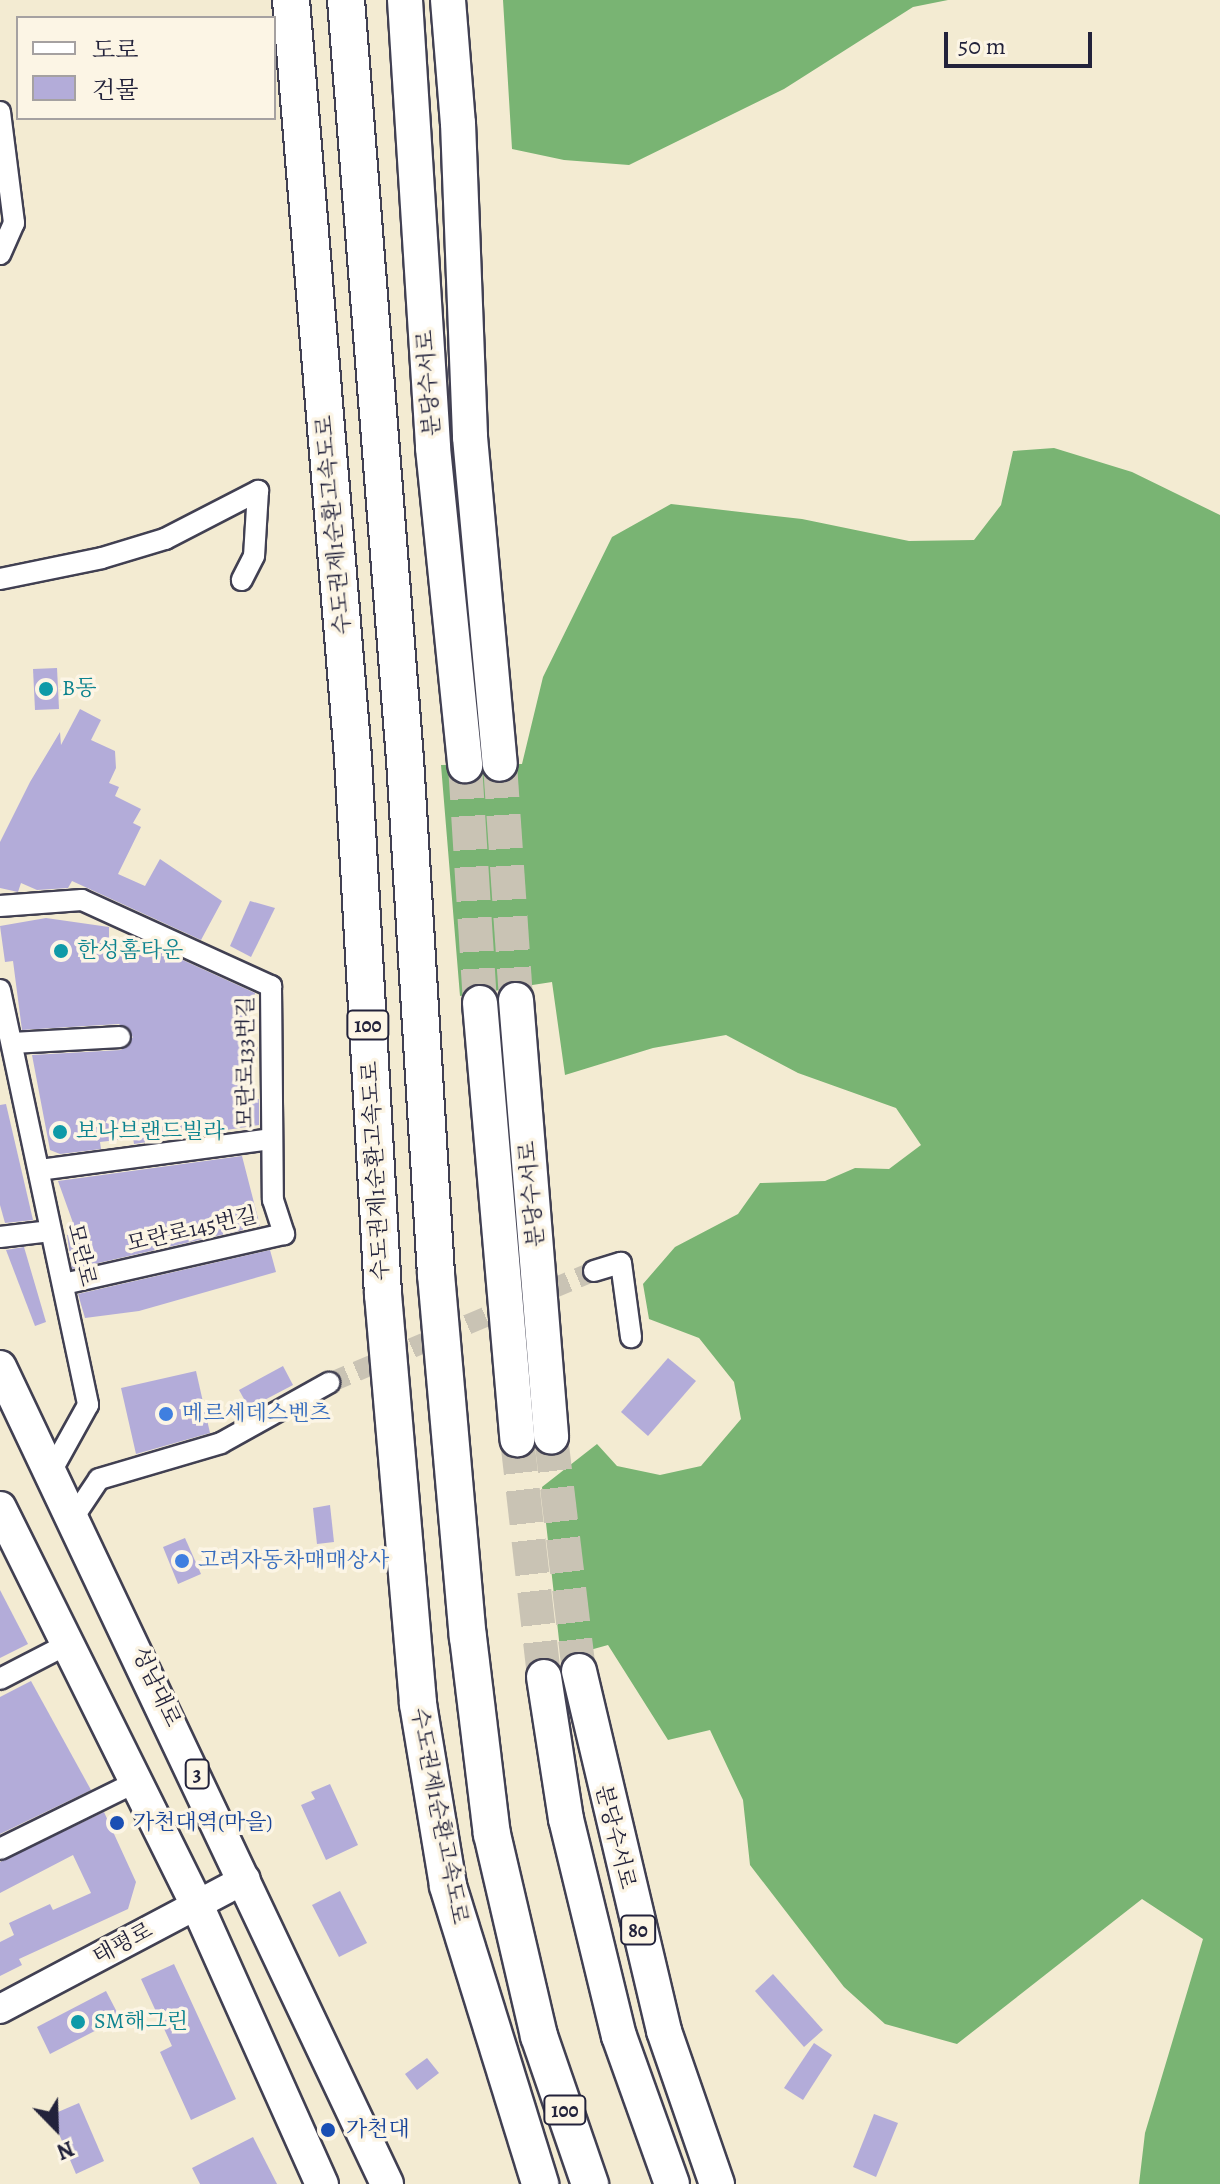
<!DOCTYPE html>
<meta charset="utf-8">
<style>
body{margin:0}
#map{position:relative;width:1220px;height:2184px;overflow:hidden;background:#f3ebd2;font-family:Alegreya,"Noto Serif KR",serif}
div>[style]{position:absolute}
.forest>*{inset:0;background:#79b473}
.building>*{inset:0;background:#b3acd9}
.minor-tunnel>*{height:20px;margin-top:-10px;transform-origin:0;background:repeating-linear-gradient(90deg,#c9c3b4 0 20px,transparent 0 30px)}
.trunk-tunnel>*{height:34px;margin-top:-17px;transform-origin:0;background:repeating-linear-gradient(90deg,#c9c3b4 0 34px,transparent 0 51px)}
.roads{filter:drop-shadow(2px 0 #414052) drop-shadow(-2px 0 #414052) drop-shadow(0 2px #414052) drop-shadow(0 -2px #414052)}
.minor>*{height:20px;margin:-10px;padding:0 10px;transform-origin:10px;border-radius:10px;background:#fff}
.secondary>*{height:28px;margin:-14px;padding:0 14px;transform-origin:14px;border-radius:14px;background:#fff}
.primary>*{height:32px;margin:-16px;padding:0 16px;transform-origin:16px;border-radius:16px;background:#fff}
.trunk>*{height:34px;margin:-17px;padding:0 17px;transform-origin:17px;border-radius:17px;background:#fff}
.motorway>*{height:36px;margin:-18px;padding:0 18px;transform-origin:18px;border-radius:18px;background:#fff}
.dots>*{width:22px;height:22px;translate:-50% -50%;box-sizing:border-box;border:4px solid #fcf5e5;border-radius:50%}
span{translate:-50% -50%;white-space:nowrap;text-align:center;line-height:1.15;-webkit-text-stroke:7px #fcf5e5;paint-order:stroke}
.shield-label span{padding:2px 6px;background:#fcf5e5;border:2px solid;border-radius:6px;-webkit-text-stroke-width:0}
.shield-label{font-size:20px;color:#22223b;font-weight:700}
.street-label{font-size:22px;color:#22223b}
.culture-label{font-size:22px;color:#0d838f}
.left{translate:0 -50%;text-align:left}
.shop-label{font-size:22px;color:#366cbe}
.transit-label{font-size:22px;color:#164399}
.legend{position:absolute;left:16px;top:16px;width:260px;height:104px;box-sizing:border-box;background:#fcf5e5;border:2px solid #a5a1a1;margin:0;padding:10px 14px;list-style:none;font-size:24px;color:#22223b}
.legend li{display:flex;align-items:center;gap:16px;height:40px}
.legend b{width:40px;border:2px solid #a5a1a1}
.north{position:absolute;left:16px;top:2088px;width:80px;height:80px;-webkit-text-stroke:6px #fcf5e5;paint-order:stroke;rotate:157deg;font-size:22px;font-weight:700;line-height:32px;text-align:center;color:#22223b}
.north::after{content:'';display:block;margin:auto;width:28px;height:36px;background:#22223b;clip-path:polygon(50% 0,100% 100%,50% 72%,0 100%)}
.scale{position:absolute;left:944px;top:32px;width:148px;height:36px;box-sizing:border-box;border:4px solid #22223b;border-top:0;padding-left:10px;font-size:24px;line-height:28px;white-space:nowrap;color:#22223b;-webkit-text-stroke:6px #fcf5e5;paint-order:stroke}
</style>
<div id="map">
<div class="forest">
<i style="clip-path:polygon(503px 0,948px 0,913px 7px,784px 89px,629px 165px,564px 160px,512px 149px)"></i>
<i style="clip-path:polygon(1054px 448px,1132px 472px,1220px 515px,1220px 2184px,1139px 2184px,1145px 2133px,1203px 1939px,1142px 1899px,957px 2044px,885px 2024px,844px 1987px,750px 1865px,743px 1800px,710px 1730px,668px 1740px,608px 1645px,561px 1658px,542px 1487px,597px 1444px,617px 1466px,660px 1475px,701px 1466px,741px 1419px,734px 1382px,699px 1338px,649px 1319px,643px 1284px,675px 1247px,738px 1214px,760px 1183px,825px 1181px,855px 1168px,889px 1169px,921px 1145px,896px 1108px,798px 1073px,726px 1035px,653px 1048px,565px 1075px,552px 982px,460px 996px,441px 765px,522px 764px,543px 677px,612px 537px,671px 504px,802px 519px,909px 541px,974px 540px,1001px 505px,1013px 451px)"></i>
</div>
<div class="building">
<i style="clip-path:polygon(57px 668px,59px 709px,35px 710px,33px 669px)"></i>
<i style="clip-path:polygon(80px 709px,101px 720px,91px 740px,115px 751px,116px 768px,109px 783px,119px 787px,115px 796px,141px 809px,133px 823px,141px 827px,118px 874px,145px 886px,160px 859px,222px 901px,201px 940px,72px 881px,68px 888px,37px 890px,21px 883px,18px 892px,0 888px,0 842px,30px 782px,60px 732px,61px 745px)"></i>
<i style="clip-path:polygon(250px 901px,275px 908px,251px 957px,230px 946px)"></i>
<i style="clip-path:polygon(46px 918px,109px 927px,109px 948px,152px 946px,255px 993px,244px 1042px,258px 1047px,236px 1101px,259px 1099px,259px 1125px,134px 1144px,133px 1138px,100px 1142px,101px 1149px,60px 1154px,50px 1150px,32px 1055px,121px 1050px,133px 1037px,119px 1024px,22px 1030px,13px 961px,5px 962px,0 926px)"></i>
<i style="clip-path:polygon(6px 1104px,33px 1220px,5px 1223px,0 1205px,0 1105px)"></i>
<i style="clip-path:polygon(242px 1156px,260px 1226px,72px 1269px,67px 1235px,77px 1234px,58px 1181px)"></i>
<i style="clip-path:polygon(24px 1247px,46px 1322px,35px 1326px,6px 1250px)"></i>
<i style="clip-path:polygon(270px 1250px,276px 1272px,139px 1311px,85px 1318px,78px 1294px)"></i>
<i style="clip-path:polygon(668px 1358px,696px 1381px,648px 1436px,621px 1412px)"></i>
<i style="clip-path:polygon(283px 1366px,293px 1385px,249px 1408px,239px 1390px)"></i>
<i style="clip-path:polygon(196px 1371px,210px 1433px,136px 1454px,121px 1388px)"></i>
<i style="clip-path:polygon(330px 1505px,334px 1542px,317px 1544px,313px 1508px)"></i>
<i style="clip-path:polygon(185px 1538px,201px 1574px,178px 1584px,163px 1547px)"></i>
<i style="clip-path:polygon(0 1590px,28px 1644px,0 1658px)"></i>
<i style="clip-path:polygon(31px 1681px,91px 1790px,0 1834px,0 1697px)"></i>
<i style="clip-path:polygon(330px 1784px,358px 1845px,326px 1860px,301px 1805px,315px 1799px,311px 1792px)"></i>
<i style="clip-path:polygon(104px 1812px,136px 1882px,128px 1909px,19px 1959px,22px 1965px,0 1976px,0 1942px,14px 1935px,9px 1923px,50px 1904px,53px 1910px,91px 1893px,73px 1855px,0 1893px,0 1862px)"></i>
<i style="clip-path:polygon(340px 1891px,367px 1943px,339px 1957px,312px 1905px)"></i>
<i style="clip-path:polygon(174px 1964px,236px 2099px,191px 2120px,160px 2052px,172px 2046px,141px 1979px)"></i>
<i style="clip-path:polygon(773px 1974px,823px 2030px,804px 2047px,755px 1991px)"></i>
<i style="clip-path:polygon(106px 1991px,120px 2018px,50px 2054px,37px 2027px)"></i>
<i style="clip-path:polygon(814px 2043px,832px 2055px,803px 2100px,784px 2088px)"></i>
<i style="clip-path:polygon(427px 2058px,439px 2073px,417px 2090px,405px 2074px)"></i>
<i style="clip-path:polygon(79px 2103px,104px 2161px,76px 2174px,51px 2115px)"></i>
<i style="clip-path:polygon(874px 2114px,898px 2123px,876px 2177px,853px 2167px)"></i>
<i style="clip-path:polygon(253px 2137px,277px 2184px,200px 2184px,192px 2168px)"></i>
</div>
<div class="minor-tunnel">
<i style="left:329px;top:1383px;width:288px;rotate:-22.9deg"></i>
</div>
<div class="trunk-tunnel">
<i style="left:500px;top:764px;width:237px;rotate:86.1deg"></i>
<i style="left:465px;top:765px;width:238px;rotate:86.4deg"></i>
<i style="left:551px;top:1437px;width:236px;rotate:83.2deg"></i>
<i style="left:517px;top:1439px;width:240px;rotate:83.5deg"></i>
</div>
<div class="roads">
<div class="minor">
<i style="left:0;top:112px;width:112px;rotate:82.8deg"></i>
<i style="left:14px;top:223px;width:34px;rotate:114deg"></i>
<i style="left:0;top:579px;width:104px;rotate:-11.6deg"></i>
<i style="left:102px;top:558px;width:66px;rotate:-16.8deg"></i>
<i style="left:165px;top:539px;width:105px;rotate:-27.3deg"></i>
<i style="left:258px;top:491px;width:65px;rotate:93.5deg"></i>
<i style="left:254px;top:556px;width:27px;rotate:117deg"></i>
<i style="left:0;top:906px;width:82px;rotate:-4.2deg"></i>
<i style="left:82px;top:900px;width:208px;rotate:24.5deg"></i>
<i style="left:271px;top:986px;width:214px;rotate:89.5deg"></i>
<i style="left:273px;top:1200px;width:36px;rotate:72deg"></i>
<i style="left:284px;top:1234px;width:226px;rotate:167.2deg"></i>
<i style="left:0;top:990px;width:424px;rotate:78deg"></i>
<i style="left:88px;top:1405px;width:74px;rotate:119deg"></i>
<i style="left:13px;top:1043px;width:107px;rotate:-3.2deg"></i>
<i style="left:39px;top:1170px;width:233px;rotate:-7.6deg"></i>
<i style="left:0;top:1237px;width:51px;rotate:-6.7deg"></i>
<i style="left:594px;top:1271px;width:28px;rotate:-17deg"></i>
<i style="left:621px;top:1263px;width:75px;rotate:82.3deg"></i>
<i style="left:75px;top:1515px;width:43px;rotate:-56.3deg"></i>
<i style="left:99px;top:1479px;width:127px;rotate:-16.4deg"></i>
<i style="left:221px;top:1443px;width:124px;rotate:-29.1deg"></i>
<i style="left:0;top:1679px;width:72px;rotate:-27.3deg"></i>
<i style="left:0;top:1849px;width:149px;rotate:-26.2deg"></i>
</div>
<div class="secondary">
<i style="left:0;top:2009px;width:278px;rotate:-27.9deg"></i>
</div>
<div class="primary">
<i style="left:0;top:1367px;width:904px;rotate:64.65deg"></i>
<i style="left:0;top:1508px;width:443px;rotate:63.6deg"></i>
<i style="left:197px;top:1905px;width:306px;rotate:65.9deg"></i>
</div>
<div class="trunk">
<i style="left:405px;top:0;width:449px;rotate:86.4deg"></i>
<i style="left:433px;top:448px;width:319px;rotate:84.2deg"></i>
<i style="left:448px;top:0;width:123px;rotate:85.4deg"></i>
<i style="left:458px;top:123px;width:314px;rotate:87.8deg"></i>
<i style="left:470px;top:437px;width:328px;rotate:84.8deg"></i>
<i style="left:516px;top:1000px;width:438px;rotate:85.4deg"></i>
<i style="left:480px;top:1003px;width:438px;rotate:85.1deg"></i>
<i style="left:579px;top:1671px;width:370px;rotate:76.7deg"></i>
<i style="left:664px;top:2031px;width:162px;rotate:70.9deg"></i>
<i style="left:544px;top:1677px;width:144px;rotate:81.2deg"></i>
<i style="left:566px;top:1819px;width:223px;rotate:76.3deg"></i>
<i style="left:619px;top:2036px;width:157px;rotate:70.3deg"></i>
</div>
<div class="motorway">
<i style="left:291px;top:0;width:761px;rotate:85.32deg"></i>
<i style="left:353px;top:758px;width:537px;rotate:86.8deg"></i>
<i style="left:383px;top:1294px;width:411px;rotate:85.1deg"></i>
<i style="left:418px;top:1704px;width:184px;rotate:80.6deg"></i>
<i style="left:448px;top:1886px;width:312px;rotate:72.8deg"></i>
<i style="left:346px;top:0;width:761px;rotate:85.56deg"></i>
<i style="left:405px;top:759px;width:516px;rotate:86.56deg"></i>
<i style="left:436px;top:1274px;width:364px;rotate:85deg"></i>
<i style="left:468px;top:1637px;width:198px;rotate:83.1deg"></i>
<i style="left:492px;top:1834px;width:207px;rotate:76.9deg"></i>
<i style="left:539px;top:2036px;width:157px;rotate:71deg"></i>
</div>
</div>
<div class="dots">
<i style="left:46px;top:689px;background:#0f9aa8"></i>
<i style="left:61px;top:951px;background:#0f9aa8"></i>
<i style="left:60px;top:1132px;background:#0f9aa8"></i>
<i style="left:166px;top:1414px;background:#3f7fe0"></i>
<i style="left:182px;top:1561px;background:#3f7fe0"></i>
<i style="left:117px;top:1823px;background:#1a4fb4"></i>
<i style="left:78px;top:2022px;background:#0f9aa8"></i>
<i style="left:328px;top:2130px;background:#1a4fb4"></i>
</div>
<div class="shield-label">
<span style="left:368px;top:1025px">100</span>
<span style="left:197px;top:1774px">3</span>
<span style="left:638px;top:1930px">80</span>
<span style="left:565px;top:2110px">100</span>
</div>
<div class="street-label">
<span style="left:429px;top:383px;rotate:-94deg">분당수서로</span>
<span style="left:334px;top:525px;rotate:-95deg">수도권제1순환고속도로</span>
<span style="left:246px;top:1062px;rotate:-90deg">모란로133번길</span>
<span style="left:376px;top:1171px;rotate:-93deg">수도권제1순환고속도로</span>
<span style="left:532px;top:1194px;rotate:-95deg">분당수서로</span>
<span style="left:192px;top:1230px;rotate:-13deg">모란로145번길</span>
<span style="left:81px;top:1255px;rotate:77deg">모란로</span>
<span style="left:156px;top:1687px;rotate:65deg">성남대로</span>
<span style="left:439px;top:1816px;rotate:79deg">수도권제1순환고속도로</span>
<span style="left:615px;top:1837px;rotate:76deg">분당수서로</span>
<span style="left:123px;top:1944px;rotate:-28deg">태평로</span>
</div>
<div class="culture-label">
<span class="left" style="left:62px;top:689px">B동</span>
<span class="left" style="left:77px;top:951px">한성홈타운</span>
<span class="left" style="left:76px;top:1132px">보나브랜드빌라</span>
<span class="left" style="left:94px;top:2022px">SM해그린</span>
</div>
<div class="shop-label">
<span class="left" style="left:182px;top:1414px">메르세데스벤츠</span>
<span class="left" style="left:198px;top:1561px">고려자동차매매상사</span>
</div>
<div class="transit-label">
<span class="left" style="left:133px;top:1823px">가천대역(마을)</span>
<span class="left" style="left:346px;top:2130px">가천대</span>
</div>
<ul class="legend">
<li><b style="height:10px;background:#fff"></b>도로</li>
<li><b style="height:22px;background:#b3acd9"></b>건물</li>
</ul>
<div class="north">N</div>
<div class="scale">50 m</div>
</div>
